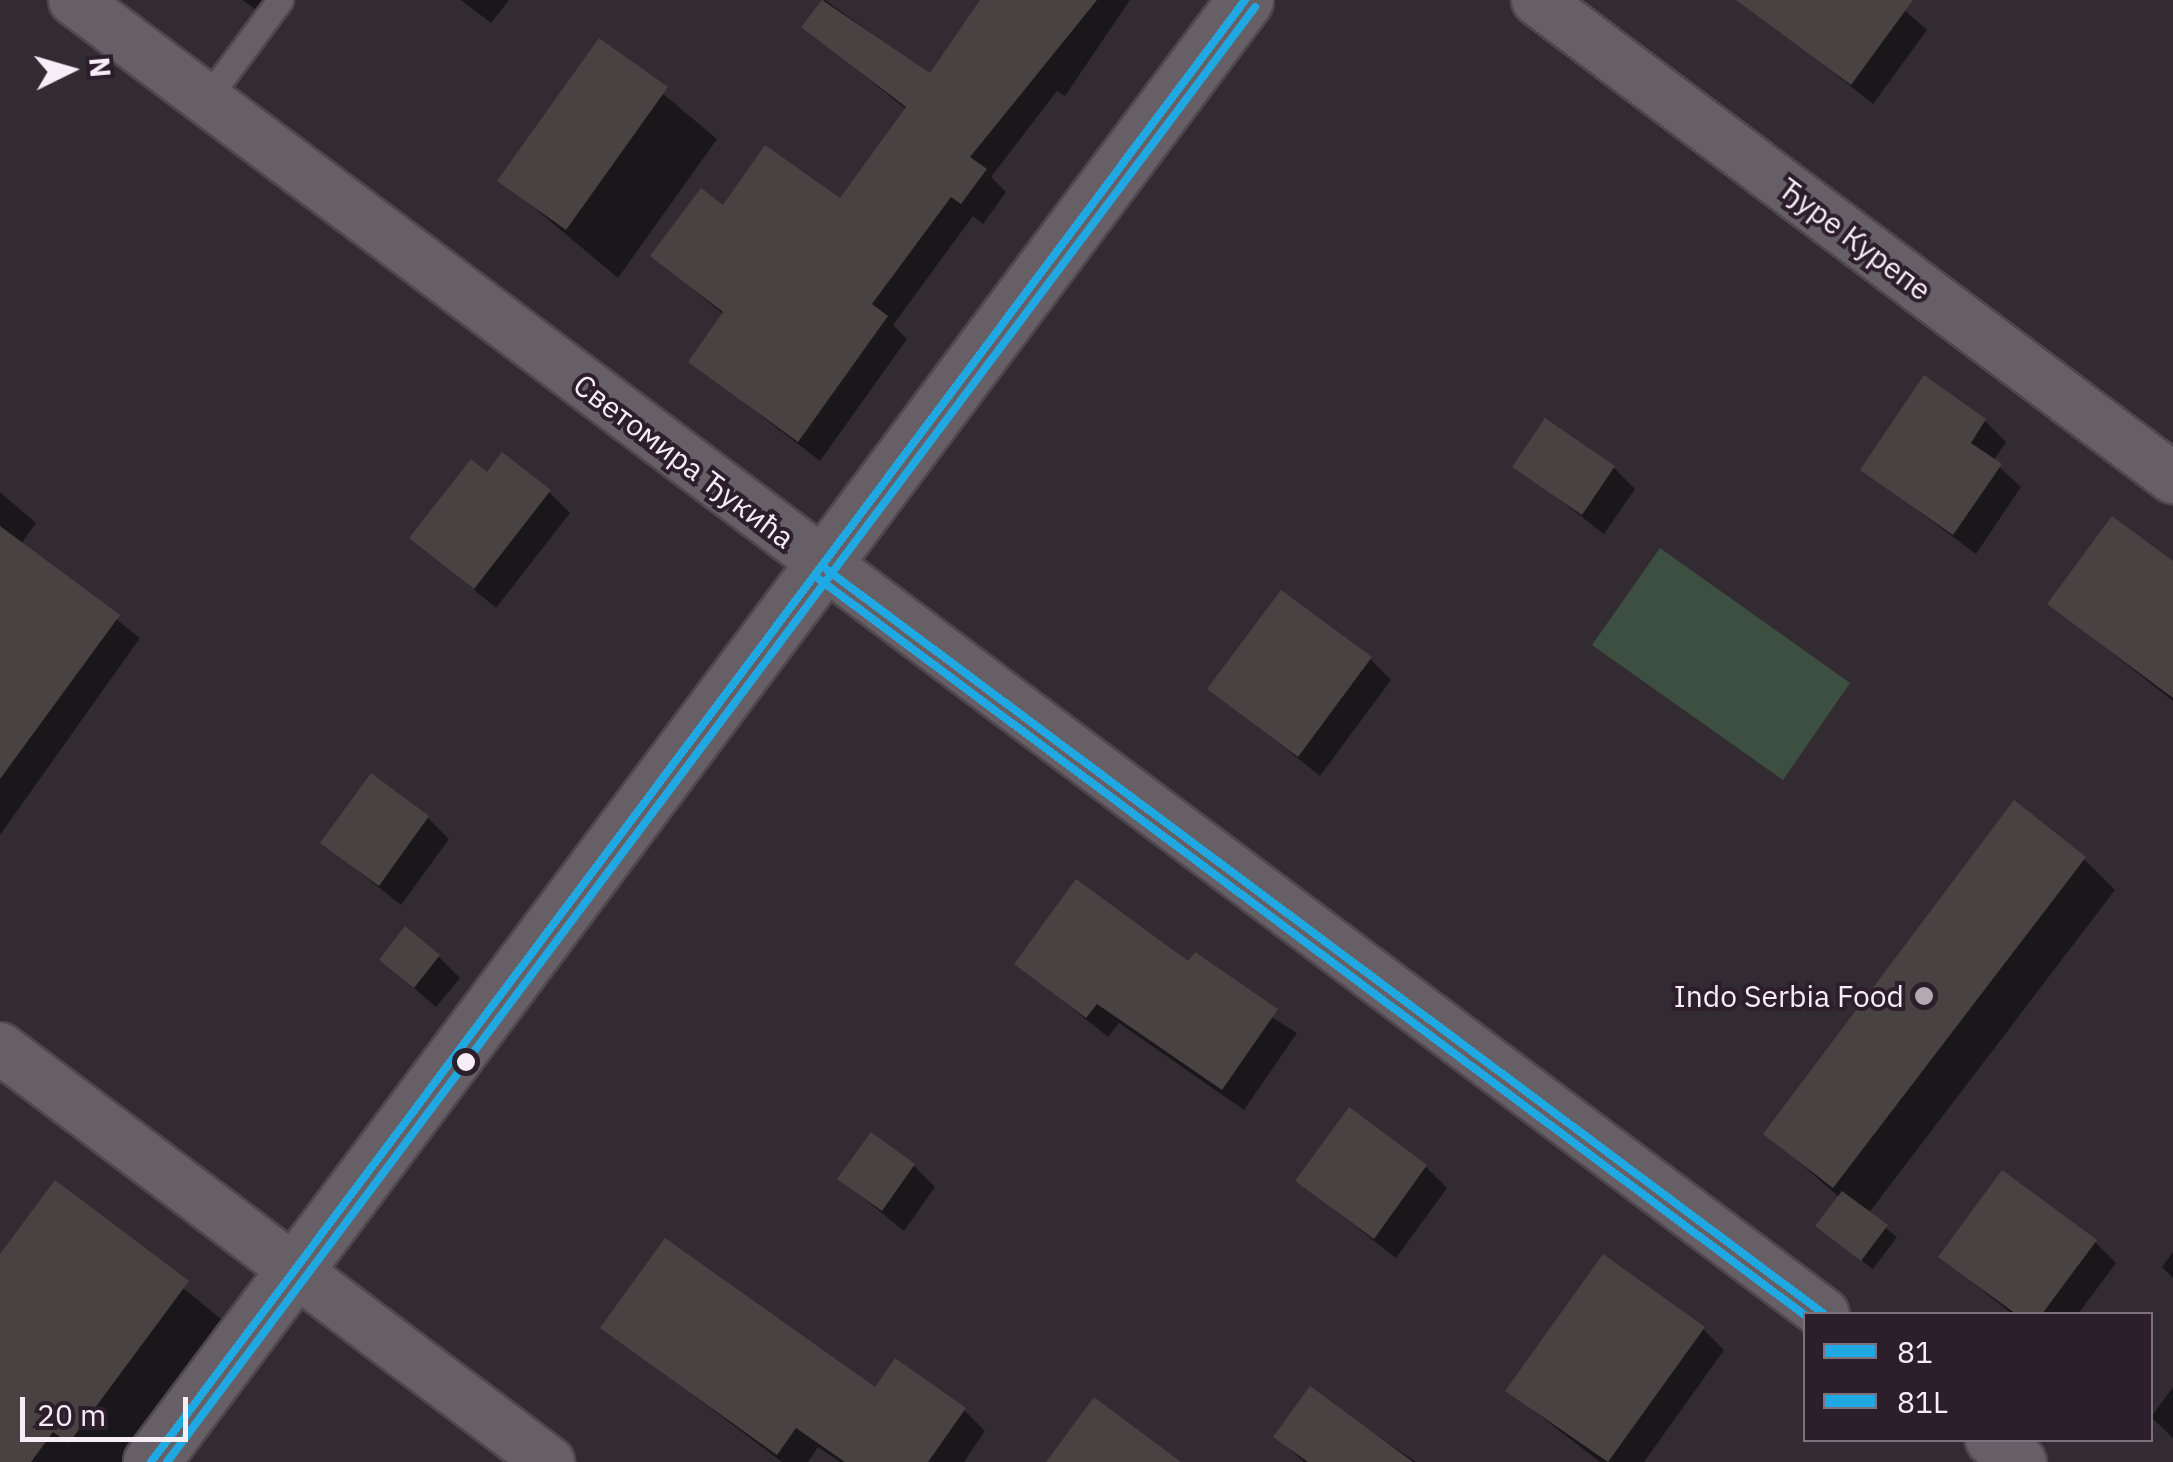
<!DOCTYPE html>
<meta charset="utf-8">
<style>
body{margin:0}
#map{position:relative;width:2173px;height:1462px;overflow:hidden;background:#322c32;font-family:"IBM Plex Sans",sans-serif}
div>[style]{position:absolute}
.green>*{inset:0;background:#3d4f40}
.shadow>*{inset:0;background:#0007}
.building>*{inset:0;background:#494243}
.roads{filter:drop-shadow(2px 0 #4e484e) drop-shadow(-2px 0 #4e484e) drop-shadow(0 2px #4e484e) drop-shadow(0 -2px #4e484e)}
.service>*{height:25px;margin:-12.5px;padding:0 12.5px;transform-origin:12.5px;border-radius:12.5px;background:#665f65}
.minor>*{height:50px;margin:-25px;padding:0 25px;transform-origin:25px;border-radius:25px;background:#665f65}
.tertiary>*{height:55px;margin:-27.5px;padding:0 27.5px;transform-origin:27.5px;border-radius:27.5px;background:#665f65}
.bus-1>*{height:8px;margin:-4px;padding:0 4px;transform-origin:4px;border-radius:4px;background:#20a8e3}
.bus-2>*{height:8px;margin:-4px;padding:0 4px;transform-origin:4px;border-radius:4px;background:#20a8e3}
.dots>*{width:28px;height:28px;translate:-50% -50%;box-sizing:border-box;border:5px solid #2c1e2b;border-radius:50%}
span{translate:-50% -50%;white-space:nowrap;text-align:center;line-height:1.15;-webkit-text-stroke:8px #2c1e2b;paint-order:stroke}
.street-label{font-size:30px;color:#f7edf6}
.poi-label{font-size:30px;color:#f7edf6}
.right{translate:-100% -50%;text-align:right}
.legend{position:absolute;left:1803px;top:1312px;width:350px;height:130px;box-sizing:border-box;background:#2c1e2b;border:2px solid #7d717c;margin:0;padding:12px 18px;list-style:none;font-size:30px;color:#f7edf6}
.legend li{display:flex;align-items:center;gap:20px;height:50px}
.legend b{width:50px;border:2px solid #7d717c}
.north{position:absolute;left:20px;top:20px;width:100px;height:100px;-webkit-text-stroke:8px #2c1e2b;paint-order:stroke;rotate:85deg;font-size:28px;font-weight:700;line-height:40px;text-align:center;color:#f7edf6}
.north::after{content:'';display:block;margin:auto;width:35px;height:45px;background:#f7edf6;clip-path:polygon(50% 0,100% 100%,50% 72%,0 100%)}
.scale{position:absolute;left:20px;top:1397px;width:168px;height:45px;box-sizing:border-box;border:5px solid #f7edf6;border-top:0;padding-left:12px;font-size:30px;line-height:35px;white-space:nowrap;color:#f7edf6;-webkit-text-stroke:8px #2c1e2b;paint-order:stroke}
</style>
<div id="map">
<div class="green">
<i style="clip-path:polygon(1660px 548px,1850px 683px,1783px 780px,1592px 645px)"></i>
</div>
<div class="shadow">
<i style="clip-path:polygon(242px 0,274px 0,255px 9px)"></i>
<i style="clip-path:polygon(461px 0,509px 0,491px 23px)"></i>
<i style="clip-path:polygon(825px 0,931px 76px,983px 0,1130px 0,1065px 96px,1057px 91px,991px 177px,1006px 192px,983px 224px,973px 216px,893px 325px,907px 339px,820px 461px,691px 362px,724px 315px,653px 256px,724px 208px,841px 201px,907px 110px,804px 27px)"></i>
<i style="clip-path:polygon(1788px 0,1893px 0,1927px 30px,1873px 104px,1771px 23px)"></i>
<i style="clip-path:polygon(600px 41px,717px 139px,618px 278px,501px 180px)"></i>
<i style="clip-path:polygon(1985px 421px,2006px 442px,1993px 461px,2021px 487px,1976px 554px,1863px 470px)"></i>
<i style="clip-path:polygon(1516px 466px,1614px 468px,1635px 489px,1604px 534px)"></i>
<i style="clip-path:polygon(488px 475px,549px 492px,570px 513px,496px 608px,412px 538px)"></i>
<i style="clip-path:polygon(0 492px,36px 523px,21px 544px,140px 638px,0 835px)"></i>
<i style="clip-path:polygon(2173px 567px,2173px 701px,2050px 604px)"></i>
<i style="clip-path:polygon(1370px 659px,1391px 680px,1320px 776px,1211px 689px)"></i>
<i style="clip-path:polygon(427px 817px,449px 839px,401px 905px,323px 843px)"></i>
<i style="clip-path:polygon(2084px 859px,2115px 890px,1868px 1214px,1897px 1237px,1873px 1269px,1828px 1236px,1840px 1198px,1766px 1133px)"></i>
<i style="clip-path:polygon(439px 957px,460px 978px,436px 1007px,382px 960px)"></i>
<i style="clip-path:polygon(1017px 964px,1189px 965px,1297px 1033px,1244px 1110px,1119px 1023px,1108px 1037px)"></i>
<i style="clip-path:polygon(914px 1166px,935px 1187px,904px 1231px,840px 1179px)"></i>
<i style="clip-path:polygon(1426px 1167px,1447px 1188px,1396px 1258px,1298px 1181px)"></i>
<i style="clip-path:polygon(56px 1184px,232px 1328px,132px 1462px,0 1462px,0 1259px)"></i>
<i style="clip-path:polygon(2095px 1242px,2116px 1263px,2078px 1314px,2012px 1314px,1941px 1257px)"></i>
<i style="clip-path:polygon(2173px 1252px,2173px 1278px,2162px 1267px)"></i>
<i style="clip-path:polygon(604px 1328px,964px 1410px,985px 1431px,964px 1462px,840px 1462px,818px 1447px,808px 1462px,782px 1462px)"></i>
<i style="clip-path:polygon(1703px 1329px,1724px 1350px,1644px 1462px,1600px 1462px,1508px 1391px)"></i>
<i style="clip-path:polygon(2173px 1387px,2173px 1438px,2151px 1417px)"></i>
<i style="clip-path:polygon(1310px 1390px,1416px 1462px,1304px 1462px,1276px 1436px)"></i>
</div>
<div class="building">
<i style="clip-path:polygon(822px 0,930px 73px,980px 0,1097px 0,970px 157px,987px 169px,961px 204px,951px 197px,872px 304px,888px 316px,798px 442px,688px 362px,723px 312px,650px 256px,701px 188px,723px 205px,765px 145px,840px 198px,906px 107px,801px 27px)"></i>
<i style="clip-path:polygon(1736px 0,1913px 0,1851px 85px)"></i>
<i style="clip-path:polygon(599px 38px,668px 87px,566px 230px,497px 181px)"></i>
<i style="clip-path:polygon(1924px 375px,1986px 419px,1971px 443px,2002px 464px,1953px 535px,1860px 470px)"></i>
<i style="clip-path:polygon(1545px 418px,1615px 466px,1582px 515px,1512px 467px)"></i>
<i style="clip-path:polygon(502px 452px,551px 490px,474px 589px,409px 538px,471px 459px,487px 472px)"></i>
<i style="clip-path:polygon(2112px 516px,2173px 561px,2173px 698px,2047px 604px)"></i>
<i style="clip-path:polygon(0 526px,120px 615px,0 779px)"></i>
<i style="clip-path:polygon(1281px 590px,1372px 657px,1298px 757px,1207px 689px)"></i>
<i style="clip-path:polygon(371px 773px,429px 816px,379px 886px,320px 843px)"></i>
<i style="clip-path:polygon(2014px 800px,2086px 857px,1833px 1188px,1763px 1134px)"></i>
<i style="clip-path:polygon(1076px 879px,1188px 961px,1195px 952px,1278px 1009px,1222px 1090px,1097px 1004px,1086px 1018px,1014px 964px)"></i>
<i style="clip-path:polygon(405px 926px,440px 955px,414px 988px,379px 960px)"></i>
<i style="clip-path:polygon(1349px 1107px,1427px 1165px,1374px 1239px,1295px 1181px)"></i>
<i style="clip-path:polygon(871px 1132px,915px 1164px,882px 1211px,837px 1179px)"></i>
<i style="clip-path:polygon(2002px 1170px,2097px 1240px,2042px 1314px,2016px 1314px,1938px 1257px)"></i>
<i style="clip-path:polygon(55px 1180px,189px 1281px,69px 1443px,53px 1432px,31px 1462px,0 1462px,0 1254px)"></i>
<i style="clip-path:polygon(1842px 1191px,1888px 1225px,1861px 1261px,1815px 1226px)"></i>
<i style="clip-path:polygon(665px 1238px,875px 1387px,895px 1358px,966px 1408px,928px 1462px,845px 1462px,796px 1428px,777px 1455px,600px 1328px)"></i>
<i style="clip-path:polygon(1603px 1254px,1705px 1327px,1608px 1462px,1505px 1391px)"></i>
<i style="clip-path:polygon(1310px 1386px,1413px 1462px,1308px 1462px,1273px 1437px)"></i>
<i style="clip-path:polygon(1094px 1397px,1181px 1462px,1046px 1462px)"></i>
</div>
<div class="roads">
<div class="service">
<i style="left:208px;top:97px;width:121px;rotate:-53.4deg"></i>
</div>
<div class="minor">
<i style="left:74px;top:0;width:2188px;rotate:36.9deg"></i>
<i style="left:1537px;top:0;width:796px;rotate:36.93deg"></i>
<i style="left:0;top:1048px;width:688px;rotate:37.02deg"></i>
<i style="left:1991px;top:1440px;width:37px;rotate:36deg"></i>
</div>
<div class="tertiary">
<i style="left:151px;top:1462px;width:1826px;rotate:-53.19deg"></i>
</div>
</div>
<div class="bus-1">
<i style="left:826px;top:569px;width:1245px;rotate:36.74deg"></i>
<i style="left:151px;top:1462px;width:1826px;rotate:-53.19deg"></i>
</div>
<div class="bus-2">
<i style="left:819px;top:579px;width:1232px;rotate:36.75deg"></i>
<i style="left:167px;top:1462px;width:1817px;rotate:-53.21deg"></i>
</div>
<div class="dots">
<i style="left:1924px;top:996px;background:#b2a9b1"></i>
<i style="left:466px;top:1062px;background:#f7edf6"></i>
</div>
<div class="street-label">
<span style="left:1855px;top:239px;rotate:37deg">Ђуре Курепе</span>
<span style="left:684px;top:461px;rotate:37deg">Светомира Ђукића</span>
</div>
<div class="poi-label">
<span class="right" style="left:1904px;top:996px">Indo Serbia Food</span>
</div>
<ul class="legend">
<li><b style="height:12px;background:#20a8e3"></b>81</li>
<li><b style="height:12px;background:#20a8e3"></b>81L</li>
</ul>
<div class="north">N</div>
<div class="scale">20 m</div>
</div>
